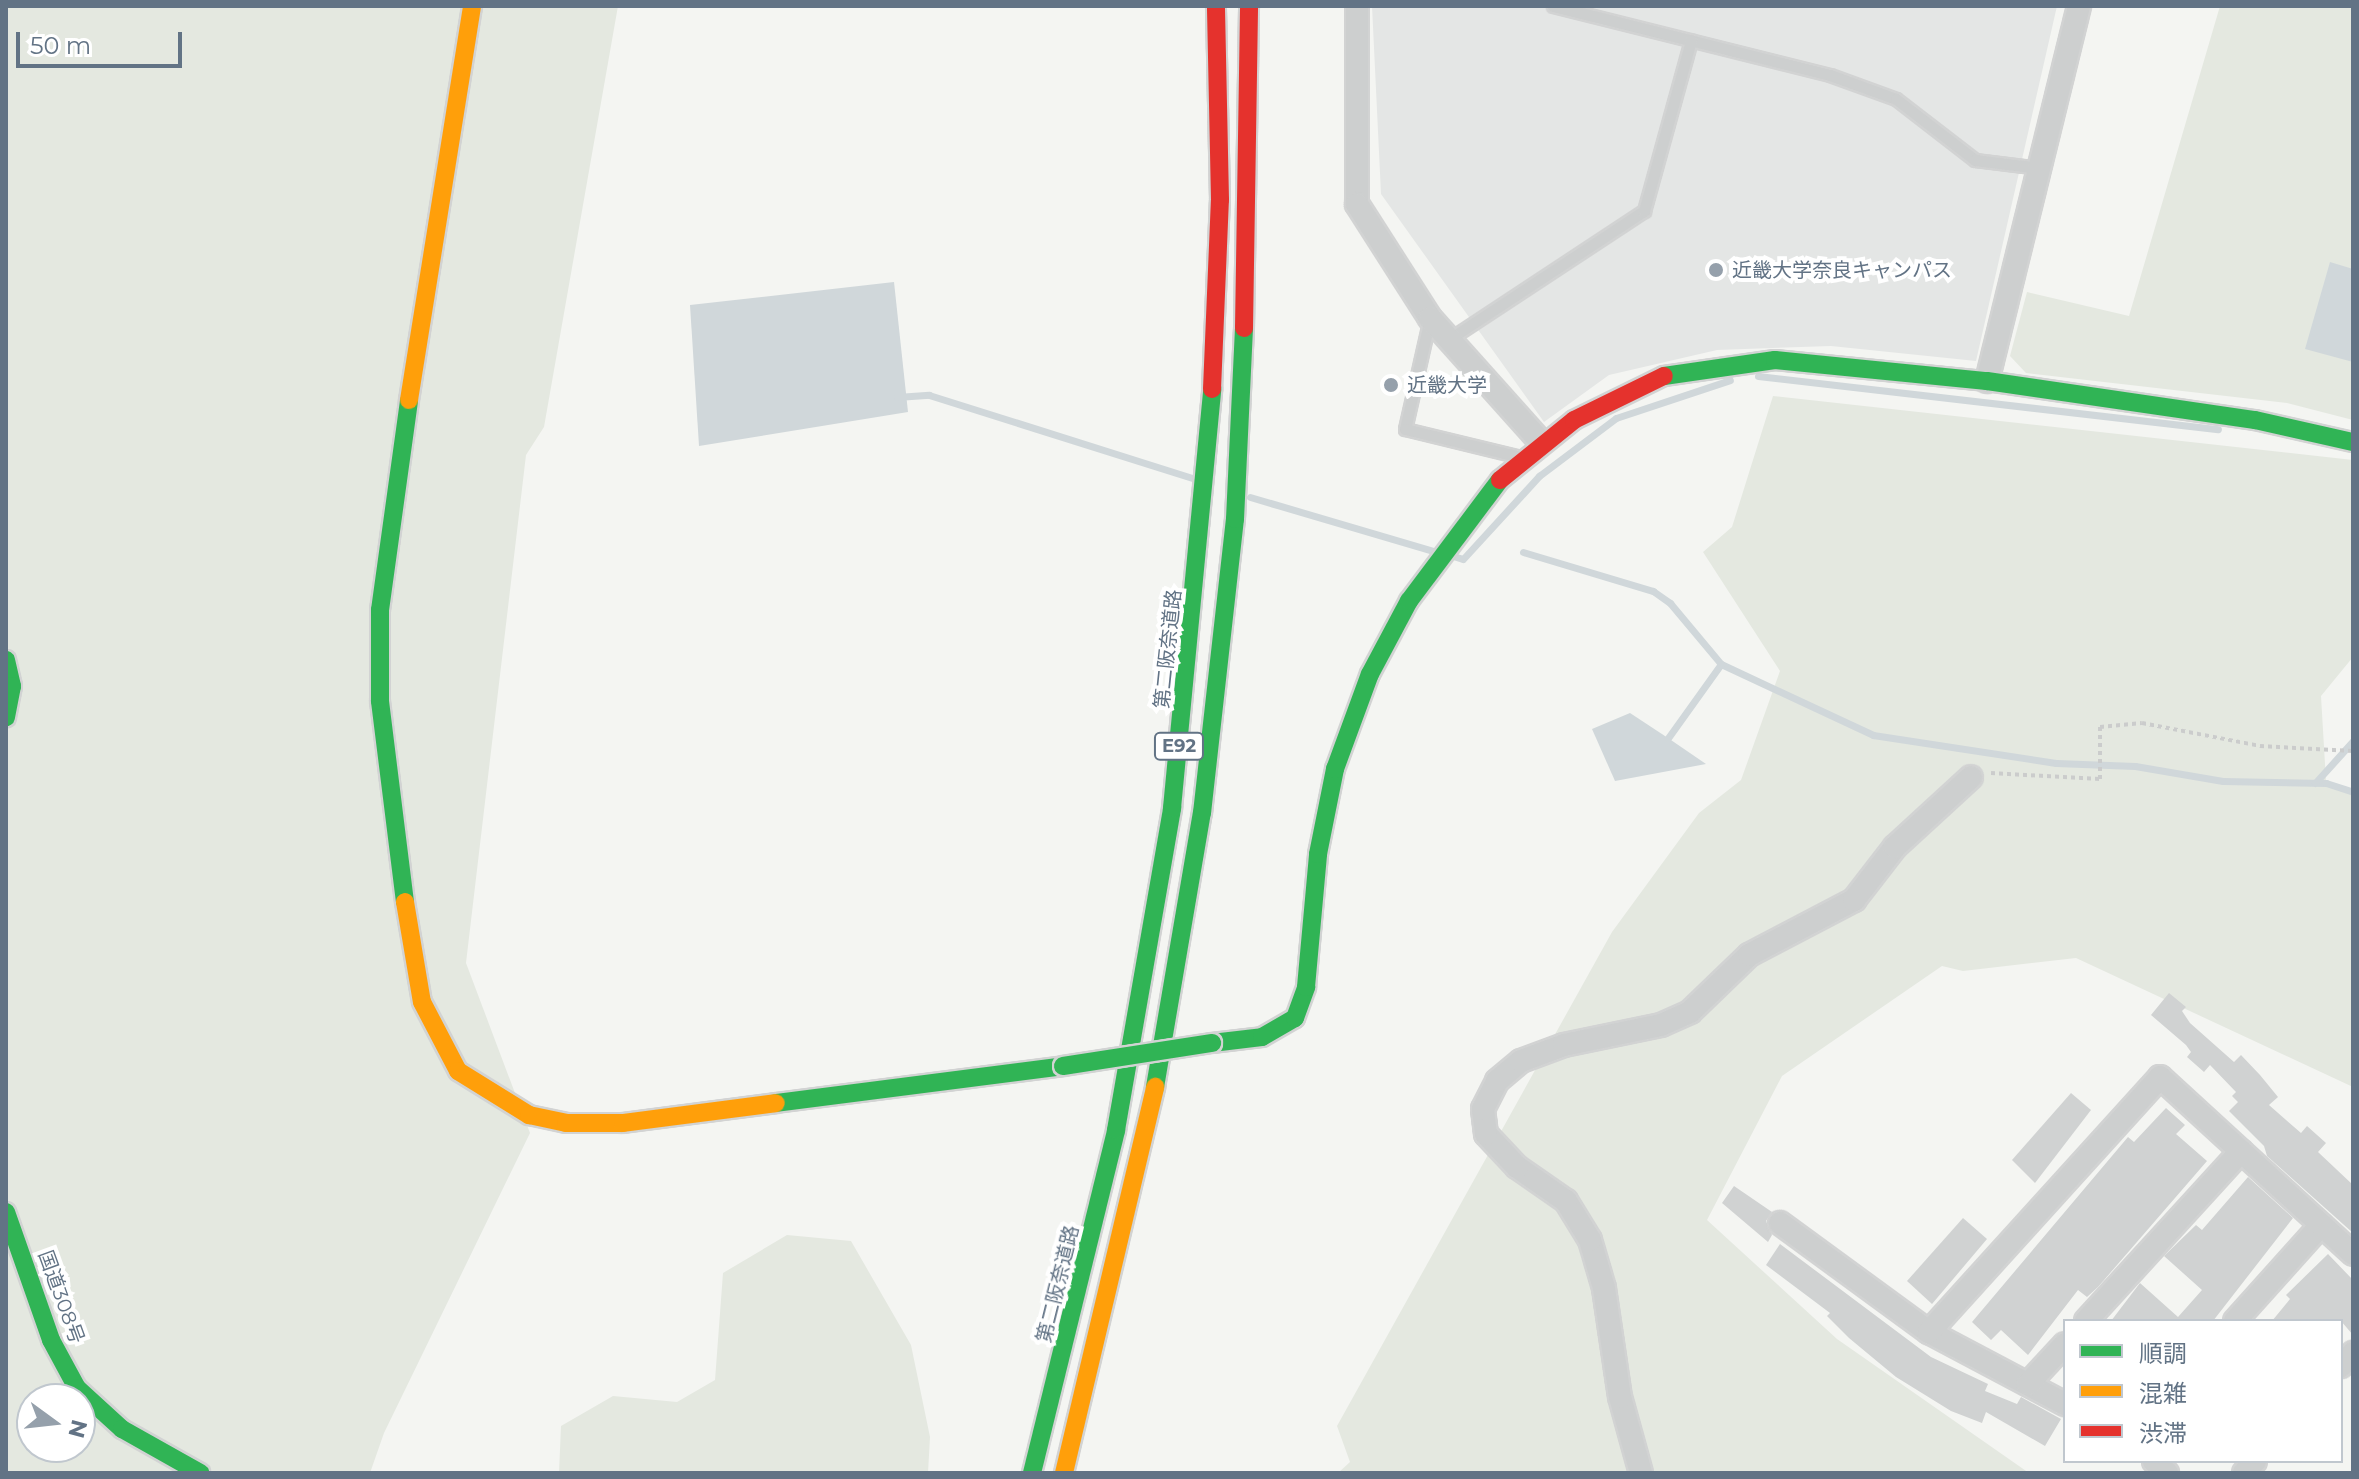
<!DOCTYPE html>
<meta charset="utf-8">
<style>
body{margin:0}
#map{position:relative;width:2359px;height:1479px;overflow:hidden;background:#f4f5f2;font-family:Montserrat,"Noto Sans JP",sans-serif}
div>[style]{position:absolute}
.built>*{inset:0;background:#e4e6e5}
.green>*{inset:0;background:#e4e8e0}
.water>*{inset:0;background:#d0d7da}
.stream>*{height:7px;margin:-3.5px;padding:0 3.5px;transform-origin:3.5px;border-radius:3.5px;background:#d0d7da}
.building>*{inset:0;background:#d0d2d2}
.path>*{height:4px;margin-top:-2px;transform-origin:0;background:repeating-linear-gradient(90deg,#cbcccc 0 4px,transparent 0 8px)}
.roads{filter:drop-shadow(2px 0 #d2d3d3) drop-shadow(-2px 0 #d2d3d3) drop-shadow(0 2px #d2d3d3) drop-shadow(0 -2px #d2d3d3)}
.lane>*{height:11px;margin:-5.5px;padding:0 5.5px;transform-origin:5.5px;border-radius:5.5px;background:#cdcfcf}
.street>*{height:22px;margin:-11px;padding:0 11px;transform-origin:11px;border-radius:11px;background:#cdcfcf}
.fast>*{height:18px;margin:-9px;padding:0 9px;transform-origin:9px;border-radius:9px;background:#30b455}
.slow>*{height:18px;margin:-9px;padding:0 9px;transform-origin:9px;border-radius:9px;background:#ff9f0a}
.jam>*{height:18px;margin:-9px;padding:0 9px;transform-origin:9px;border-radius:9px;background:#e5322d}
.bridges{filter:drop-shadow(2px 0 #d2d3d3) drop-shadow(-2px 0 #d2d3d3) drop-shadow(0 2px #d2d3d3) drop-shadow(0 -2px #d2d3d3)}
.fast-bridge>*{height:18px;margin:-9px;padding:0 9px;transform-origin:9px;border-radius:9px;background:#30b455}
.dots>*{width:22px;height:22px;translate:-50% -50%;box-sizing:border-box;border:4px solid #fff;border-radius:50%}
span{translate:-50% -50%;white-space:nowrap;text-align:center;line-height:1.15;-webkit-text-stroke:8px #fff;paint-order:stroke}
.shield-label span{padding:2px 6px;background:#fff;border:2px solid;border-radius:6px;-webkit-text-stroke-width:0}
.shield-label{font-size:18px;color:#627385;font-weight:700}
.poi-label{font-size:20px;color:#627385}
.left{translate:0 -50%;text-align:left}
.street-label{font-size:20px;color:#627385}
.frame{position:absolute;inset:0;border:8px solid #627385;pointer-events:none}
.legend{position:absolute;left:2063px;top:1319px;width:280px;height:144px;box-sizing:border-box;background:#fff;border:2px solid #c0c7ce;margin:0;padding:10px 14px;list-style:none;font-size:24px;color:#627385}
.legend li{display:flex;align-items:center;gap:16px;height:40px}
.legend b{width:40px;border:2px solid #c0c7ce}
.north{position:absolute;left:16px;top:1383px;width:80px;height:80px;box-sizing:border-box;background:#fff;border:2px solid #c0c7ce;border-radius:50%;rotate:105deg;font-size:22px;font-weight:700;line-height:32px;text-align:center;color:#627385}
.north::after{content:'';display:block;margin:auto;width:28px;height:36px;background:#95a0ab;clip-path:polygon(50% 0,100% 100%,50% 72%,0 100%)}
.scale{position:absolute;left:16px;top:32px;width:166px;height:36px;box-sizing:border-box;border:4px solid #627385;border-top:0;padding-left:10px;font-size:24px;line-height:28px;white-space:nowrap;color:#627385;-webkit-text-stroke:6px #fff;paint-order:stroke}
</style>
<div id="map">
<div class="built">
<i style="clip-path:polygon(1372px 6px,2057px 6px,1976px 361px,1831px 346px,1717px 350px,1609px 375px,1544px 422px,1381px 194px)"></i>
</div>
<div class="green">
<i style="clip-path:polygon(evenodd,6px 6px,618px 6px,544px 427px,526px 455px,466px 963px,530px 1133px,384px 1433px,370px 1473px,6px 1473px,6px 6px,32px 1399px,80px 1399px,80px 1447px,32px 1447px,32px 1399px)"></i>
<i style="clip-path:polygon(2220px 6px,2353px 6px,2353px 420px,2287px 403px,2026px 373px,2010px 356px,2027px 292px,2129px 316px)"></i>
<i style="clip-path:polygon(1773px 396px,2353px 460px,2353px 657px,2321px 696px,2326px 781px,2353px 796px,2353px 1087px,2076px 958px,1963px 971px,1942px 966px,1782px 1076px,1707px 1220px,1837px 1339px,2029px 1473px,1338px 1473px,1350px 1462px,1337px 1426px,1612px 932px,1699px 813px,1741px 780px,1780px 671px,1703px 552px,1732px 527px)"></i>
<i style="clip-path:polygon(787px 1235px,851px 1241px,911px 1345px,930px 1437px,928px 1473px,559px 1473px,561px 1426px,613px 1396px,677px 1402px,715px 1380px,723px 1273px)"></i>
</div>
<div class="water">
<i style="clip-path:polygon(2330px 262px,2353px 269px,2353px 362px,2305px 349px)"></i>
<i style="clip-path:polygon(894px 282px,908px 412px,699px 446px,690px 305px)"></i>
<i style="clip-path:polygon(1630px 713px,1668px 738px,1706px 764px,1615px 781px,1592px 729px)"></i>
</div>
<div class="stream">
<i style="left:1758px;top:376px;width:463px;rotate:6.6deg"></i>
<i style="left:897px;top:397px;width:32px;rotate:-4deg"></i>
<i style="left:929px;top:395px;width:276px;rotate:17.5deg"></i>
<i style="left:1250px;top:497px;width:195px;rotate:16.4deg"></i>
<i style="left:1523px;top:552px;width:136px;rotate:16.7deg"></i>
<i style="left:1653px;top:591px;width:21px;rotate:35deg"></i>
<i style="left:1670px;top:603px;width:80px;rotate:50.1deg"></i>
<i style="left:1721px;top:664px;width:168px;rotate:25deg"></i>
<i style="left:1873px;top:735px;width:185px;rotate:8.7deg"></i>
<i style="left:2056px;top:763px;width:79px;rotate:2.2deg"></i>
<i style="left:2135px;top:766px;width:89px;rotate:9.7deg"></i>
<i style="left:2223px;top:781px;width:103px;rotate:1.1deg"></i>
<i style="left:2326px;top:783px;width:28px;rotate:18deg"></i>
<i style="left:1453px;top:556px;width:10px;rotate:17deg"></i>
<i style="left:1463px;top:559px;width:113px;rotate:-47.5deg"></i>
<i style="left:1539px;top:476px;width:96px;rotate:-37deg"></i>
<i style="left:1616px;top:418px;width:120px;rotate:-18.4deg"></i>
<i style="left:1668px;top:738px;width:91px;rotate:-54.4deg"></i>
<i style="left:2315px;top:783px;width:57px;rotate:-47.9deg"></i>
</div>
<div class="building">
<i style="clip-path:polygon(2169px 993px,2186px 1007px,2182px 1011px,2190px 1023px,2234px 1062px,2241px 1055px,2260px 1075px,2278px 1097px,2269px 1105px,2301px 1133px,2307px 1126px,2326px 1143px,2318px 1152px,2353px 1185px,2353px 1233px,2267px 1156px,2264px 1146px,2229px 1111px,2238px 1102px,2232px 1096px,2236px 1092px,2210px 1065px,2204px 1072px,2187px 1057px,2191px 1052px,2186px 1045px,2151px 1015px)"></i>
<i style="clip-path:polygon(2071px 1093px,2091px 1110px,2035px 1183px,2012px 1160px)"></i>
<i style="clip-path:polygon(2166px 1108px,2185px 1125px,2176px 1134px,2207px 1161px,2098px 1287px,2087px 1297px,2078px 1290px,2028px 1355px,2001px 1330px,1991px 1340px,1972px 1322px,2128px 1137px,2134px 1142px)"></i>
<i style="clip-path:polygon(2248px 1177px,2293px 1218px,2213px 1321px,2111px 1321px,2140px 1283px,2178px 1317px,2202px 1290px,2164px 1256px,2196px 1225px,2202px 1230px)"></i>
<i style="clip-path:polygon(1734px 1186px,1772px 1212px,1766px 1221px,1772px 1235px,1768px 1242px,1722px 1203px)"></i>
<i style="clip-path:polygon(1963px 1218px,1987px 1239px,1932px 1304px,1907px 1281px)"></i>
<i style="clip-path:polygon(1780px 1244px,1931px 1357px,1988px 1384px,1985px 1391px,2017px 1404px,2021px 1397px,2061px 1419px,2045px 1446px,1986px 1412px,1982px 1423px,1951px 1411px,1896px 1377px,1849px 1338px,1827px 1316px,1830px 1313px,1766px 1265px)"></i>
<i style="clip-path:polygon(2328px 1254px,2353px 1280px,2353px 1335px,2341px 1321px,2272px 1321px,2290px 1299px,2286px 1295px)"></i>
</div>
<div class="path">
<i style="left:1991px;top:773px;width:109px;rotate:3.2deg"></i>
<i style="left:2100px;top:779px;width:52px;rotate:-90deg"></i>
<i style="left:2100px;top:727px;width:42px;rotate:-5.4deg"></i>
<i style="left:2142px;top:723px;width:120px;rotate:11deg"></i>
<i style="left:2260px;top:746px;width:93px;rotate:3.1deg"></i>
</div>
<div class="roads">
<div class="lane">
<i style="left:1553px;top:6px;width:285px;rotate:14deg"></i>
<i style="left:1830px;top:75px;width:70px;rotate:20deg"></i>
<i style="left:1896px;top:99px;width:100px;rotate:37.7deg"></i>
<i style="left:1975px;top:160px;width:65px;rotate:7deg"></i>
<i style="left:1430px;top:318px;width:114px;rotate:102.7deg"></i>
<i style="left:1405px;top:429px;width:115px;rotate:13.6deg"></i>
<i style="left:1448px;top:340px;width:235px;rotate:-33.4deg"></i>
<i style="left:1644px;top:211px;width:177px;rotate:-74.6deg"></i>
</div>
<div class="street">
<i style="left:1357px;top:6px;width:198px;rotate:90deg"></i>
<i style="left:1357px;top:204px;width:135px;rotate:57.4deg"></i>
<i style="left:1430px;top:318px;width:166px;rotate:48.2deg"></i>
<i style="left:1987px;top:381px;width:386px;rotate:-76.2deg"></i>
<i style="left:1780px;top:1223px;width:185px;rotate:36.2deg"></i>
<i style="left:1929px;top:1332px;width:154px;rotate:27.9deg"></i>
<i style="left:2086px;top:1321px;width:230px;rotate:-47.6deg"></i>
<i style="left:2235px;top:1321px;width:129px;rotate:-48.1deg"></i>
<i style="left:1929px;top:1332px;width:344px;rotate:-47.8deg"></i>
<i style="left:2160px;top:1077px;width:262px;rotate:42.5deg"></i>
<i style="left:2341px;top:1366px;width:18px;rotate:-47deg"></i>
<i style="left:2028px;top:1384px;width:54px;rotate:-47.2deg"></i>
<i style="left:2154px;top:1461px;width:18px;rotate:43deg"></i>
<i style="left:1641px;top:1473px;width:79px;rotate:-105.4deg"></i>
<i style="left:1620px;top:1397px;width:110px;rotate:-98.4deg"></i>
<i style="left:1604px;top:1288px;width:50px;rotate:-106.3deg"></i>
<i style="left:1590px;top:1240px;width:46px;rotate:-121.6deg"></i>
<i style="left:1566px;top:1201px;width:60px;rotate:-145.2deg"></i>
<i style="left:1517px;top:1167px;width:45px;rotate:-133.2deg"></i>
<i style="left:1486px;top:1134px;width:25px;rotate:-97deg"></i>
<i style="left:1483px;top:1109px;width:31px;rotate:-63deg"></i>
<i style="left:1497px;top:1081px;width:31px;rotate:-40deg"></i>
<i style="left:1521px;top:1061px;width:46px;rotate:-20.4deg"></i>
<i style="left:1564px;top:1045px;width:99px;rotate:-11.7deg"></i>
<i style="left:1661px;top:1025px;width:32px;rotate:-24deg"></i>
<i style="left:1690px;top:1012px;width:82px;rotate:-44deg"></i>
<i style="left:1749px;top:955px;width:119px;rotate:-27.6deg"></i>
<i style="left:1854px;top:900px;width:67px;rotate:-52.3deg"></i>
<i style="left:1895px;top:847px;width:103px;rotate:-42.6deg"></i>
<i style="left:2244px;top:1473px;width:16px;rotate:-47deg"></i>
</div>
<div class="fast">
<i style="left:1664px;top:376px;width:112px;rotate:-8.2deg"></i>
<i style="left:1775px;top:360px;width:213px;rotate:5.7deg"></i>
<i style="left:1987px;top:381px;width:271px;rotate:8.3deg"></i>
<i style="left:2255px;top:420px;width:100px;rotate:12.7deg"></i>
<i style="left:6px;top:660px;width:27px;rotate:77deg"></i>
<i style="left:12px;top:686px;width:32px;rotate:101deg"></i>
<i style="left:405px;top:902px;width:203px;rotate:-97.1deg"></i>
<i style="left:380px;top:701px;width:91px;rotate:-90deg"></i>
<i style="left:380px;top:610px;width:212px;rotate:-82.1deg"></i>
<i style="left:1212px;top:1043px;width:50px;rotate:-6.8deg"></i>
<i style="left:1262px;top:1037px;width:38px;rotate:-30deg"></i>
<i style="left:1295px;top:1018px;width:33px;rotate:-70deg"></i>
<i style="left:1306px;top:987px;width:134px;rotate:-84.8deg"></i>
<i style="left:1318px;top:854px;width:87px;rotate:-78.7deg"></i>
<i style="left:1335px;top:769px;width:101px;rotate:-69.8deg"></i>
<i style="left:1370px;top:674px;width:83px;rotate:-61.9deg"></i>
<i style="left:1409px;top:601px;width:151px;rotate:-53.1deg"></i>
<i style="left:1155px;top:1087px;width:278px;rotate:-80.3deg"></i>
<i style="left:1202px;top:813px;width:296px;rotate:-83.6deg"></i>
<i style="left:1235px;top:519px;width:191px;rotate:-87.3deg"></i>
<i style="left:776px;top:1103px;width:289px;rotate:-7.3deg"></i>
<i style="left:6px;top:1212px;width:136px;rotate:70.6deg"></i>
<i style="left:51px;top:1340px;width:55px;rotate:61.6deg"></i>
<i style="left:77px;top:1388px;width:61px;rotate:42.3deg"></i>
<i style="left:122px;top:1429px;width:90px;rotate:29.4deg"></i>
<i style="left:1032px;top:1473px;width:353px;rotate:-76.2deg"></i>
<i style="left:1116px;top:1130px;width:327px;rotate:-80.1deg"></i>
<i style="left:1172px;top:808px;width:421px;rotate:-84.5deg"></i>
</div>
<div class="slow">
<i style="left:409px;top:400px;width:399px;rotate:-80.9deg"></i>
<i style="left:405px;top:902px;width:101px;rotate:80.4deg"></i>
<i style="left:422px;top:1002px;width:78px;rotate:62.4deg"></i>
<i style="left:458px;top:1071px;width:84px;rotate:31.8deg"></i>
<i style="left:529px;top:1115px;width:38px;rotate:12deg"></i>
<i style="left:566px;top:1123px;width:57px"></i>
<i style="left:623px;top:1123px;width:154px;rotate:-7.4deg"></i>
<i style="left:1064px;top:1473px;width:397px;rotate:-76.7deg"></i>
</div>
<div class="jam">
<i style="left:1244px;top:328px;width:322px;rotate:-89.1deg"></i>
<i style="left:1212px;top:389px;width:189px;rotate:-87.6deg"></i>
<i style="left:1220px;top:200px;width:194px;rotate:-91.2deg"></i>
<i style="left:1500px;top:480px;width:95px;rotate:-39deg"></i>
<i style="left:1574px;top:420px;width:100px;rotate:-26.1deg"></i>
</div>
</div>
<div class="bridges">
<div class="fast-bridge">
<i style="left:1063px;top:1066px;width:151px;rotate:-8.8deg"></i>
</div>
</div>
<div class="dots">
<i style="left:1716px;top:270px;background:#95a0ab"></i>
<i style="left:1391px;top:385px;background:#95a0ab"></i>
</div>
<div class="shield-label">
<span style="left:1179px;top:746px">E92</span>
</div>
<div class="poi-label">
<span class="left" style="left:1732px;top:270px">近畿大学奈良キャンパス</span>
<span class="left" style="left:1407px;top:385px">近畿大学</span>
</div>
<div class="street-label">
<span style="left:1168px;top:649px;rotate:-84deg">第二阪奈道路</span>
<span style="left:1058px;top:1284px;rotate:-76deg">第二阪奈道路</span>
<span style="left:61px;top:1297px;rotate:70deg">国道308号</span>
</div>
<div class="frame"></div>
<ul class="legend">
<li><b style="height:10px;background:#30b455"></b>順調</li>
<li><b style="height:10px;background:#ff9f0a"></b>混雑</li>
<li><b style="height:10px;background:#e5322d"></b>渋滞</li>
</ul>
<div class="north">N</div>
<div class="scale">50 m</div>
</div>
